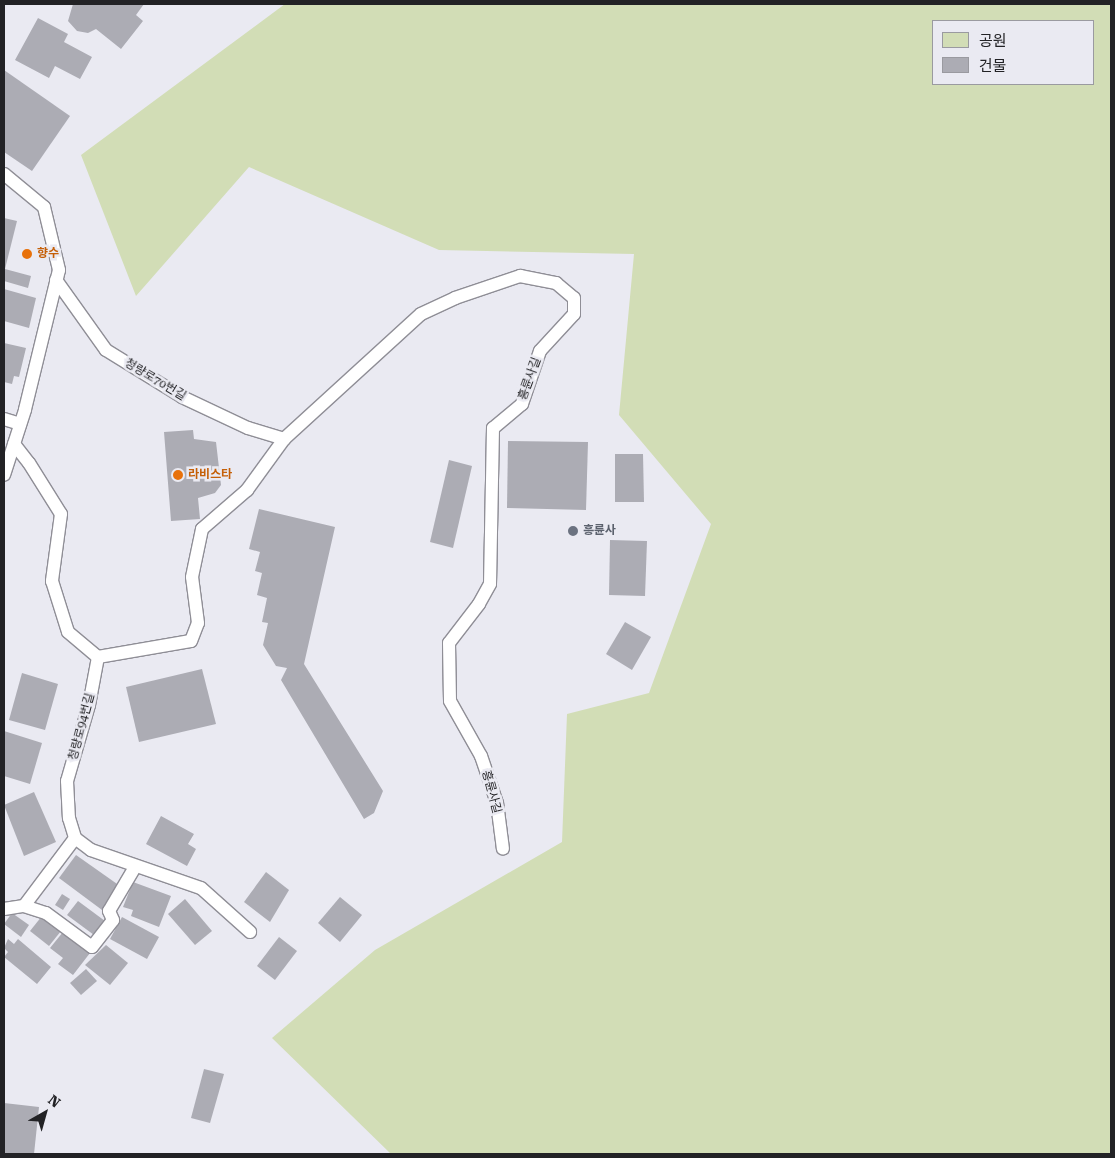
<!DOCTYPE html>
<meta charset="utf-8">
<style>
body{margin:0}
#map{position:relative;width:1115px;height:1158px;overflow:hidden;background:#eaeaf2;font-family:"Roboto Serif","Noto Sans KR",serif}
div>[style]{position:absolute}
.green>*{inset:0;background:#d2ddb6}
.building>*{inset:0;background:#acacb4}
.roads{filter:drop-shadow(1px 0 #8f8e96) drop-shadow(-1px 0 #8f8e96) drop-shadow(0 1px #8f8e96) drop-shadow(0 -1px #8f8e96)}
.service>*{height:12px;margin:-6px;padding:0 6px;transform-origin:6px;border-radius:6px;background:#fff}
.dots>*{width:14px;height:14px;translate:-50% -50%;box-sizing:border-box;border:2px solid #eaeaf2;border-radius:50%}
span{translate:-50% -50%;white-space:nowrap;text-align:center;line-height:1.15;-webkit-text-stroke:5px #eaeaf2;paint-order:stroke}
.food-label{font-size:12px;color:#c56008;font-weight:700}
.left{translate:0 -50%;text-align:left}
.street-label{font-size:12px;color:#222225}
.worship-label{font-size:12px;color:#5b616d;font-weight:700}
.frame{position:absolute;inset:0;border:5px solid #222225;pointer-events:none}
.legend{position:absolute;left:932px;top:20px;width:162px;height:65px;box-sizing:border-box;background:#eaeaf2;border:1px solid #9a9aa0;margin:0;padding:6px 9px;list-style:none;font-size:15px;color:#222225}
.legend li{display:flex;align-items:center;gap:10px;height:25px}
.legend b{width:25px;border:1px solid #9a9aa0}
.north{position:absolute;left:20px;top:1088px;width:50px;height:50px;-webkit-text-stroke:4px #eaeaf2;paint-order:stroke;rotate:38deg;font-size:14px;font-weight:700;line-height:20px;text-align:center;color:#222225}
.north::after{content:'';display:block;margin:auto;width:18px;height:22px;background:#222225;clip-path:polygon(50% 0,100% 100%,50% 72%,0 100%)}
</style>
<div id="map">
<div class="green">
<i style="clip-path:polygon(evenodd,285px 4px,1111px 4px,1111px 1154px,391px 1154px,272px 1038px,375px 950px,562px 842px,567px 714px,649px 693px,711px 524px,619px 415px,634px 254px,439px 250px,249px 167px,136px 296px,81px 155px,285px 4px,934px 21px,1094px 21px,1094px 84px,934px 84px,934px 21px)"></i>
</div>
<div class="building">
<i style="clip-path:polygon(73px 4px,144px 4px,136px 15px,143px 21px,121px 49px,96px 29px,88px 33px,77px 31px,68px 21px)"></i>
<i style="clip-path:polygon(38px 18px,68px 34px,64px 42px,92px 57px,80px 79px,55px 66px,49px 78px,15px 60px)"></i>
<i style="clip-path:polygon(4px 70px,70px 116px,32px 171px,4px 152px)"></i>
<i style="clip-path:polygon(4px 218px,17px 221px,5px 269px,31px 276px,28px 288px,4px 281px)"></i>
<i style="clip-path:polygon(4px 289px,36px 298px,29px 328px,4px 321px)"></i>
<i style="clip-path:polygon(4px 343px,26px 348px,19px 377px,14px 376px,12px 384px,4px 382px)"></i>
<i style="clip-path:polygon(193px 430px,194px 439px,216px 442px,221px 485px,215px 493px,198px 498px,200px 519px,171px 521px,164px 432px)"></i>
<i style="clip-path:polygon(508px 441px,588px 442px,586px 510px,507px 508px)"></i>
<i style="clip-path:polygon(615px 454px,643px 454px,644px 502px,615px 502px)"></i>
<i style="clip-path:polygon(449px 460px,472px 466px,453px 548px,430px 542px)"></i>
<i style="clip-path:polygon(259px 509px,335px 527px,304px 664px,383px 791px,374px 813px,364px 819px,281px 680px,287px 668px,276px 666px,263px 645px,268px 623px,262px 622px,267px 598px,257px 595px,262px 573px,255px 571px,260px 552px,249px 549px)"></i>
<i style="clip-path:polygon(610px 540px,647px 541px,645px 596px,609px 595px)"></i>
<i style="clip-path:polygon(625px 622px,651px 637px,632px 670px,606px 654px)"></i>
<i style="clip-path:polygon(202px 669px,216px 724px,139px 742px,126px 687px)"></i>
<i style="clip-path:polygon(22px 673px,58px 684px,45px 730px,9px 720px)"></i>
<i style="clip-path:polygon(4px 731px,42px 743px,30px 784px,4px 776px)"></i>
<i style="clip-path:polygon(34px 792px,56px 842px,24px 856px,4px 805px)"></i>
<i style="clip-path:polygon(161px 816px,194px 834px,188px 844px,196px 849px,187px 866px,146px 844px)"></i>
<i style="clip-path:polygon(76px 855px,120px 886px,102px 910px,59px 878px)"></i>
<i style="clip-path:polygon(266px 872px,289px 890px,270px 922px,244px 902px)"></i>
<i style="clip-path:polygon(133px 882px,171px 896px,159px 927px,131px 916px,133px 910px,123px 907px)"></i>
<i style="clip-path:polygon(62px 894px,70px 899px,63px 910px,55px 905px)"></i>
<i style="clip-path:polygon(340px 897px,362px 915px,340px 942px,318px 923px)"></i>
<i style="clip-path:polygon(185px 899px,212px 931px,195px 945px,168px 914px)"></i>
<i style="clip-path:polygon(78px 901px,105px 921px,94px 935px,67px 915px)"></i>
<i style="clip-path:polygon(12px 913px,29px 925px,21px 937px,4px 924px)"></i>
<i style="clip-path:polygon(42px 916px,61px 931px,49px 946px,30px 931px)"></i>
<i style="clip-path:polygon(122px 917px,159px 937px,147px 959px,110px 939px)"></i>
<i style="clip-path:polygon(63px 932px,90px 953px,73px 975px,58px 964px,63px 958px,50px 948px)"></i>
<i style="clip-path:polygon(279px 937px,297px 951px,275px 980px,257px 966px)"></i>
<i style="clip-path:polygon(8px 939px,14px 944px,18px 939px,51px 967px,37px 984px,4px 957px,8px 952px,4px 948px)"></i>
<i style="clip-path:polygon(106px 945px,128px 963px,110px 985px,85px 965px)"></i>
<i style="clip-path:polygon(86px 969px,97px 981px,81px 995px,70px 983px)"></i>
<i style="clip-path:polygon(204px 1069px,224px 1074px,210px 1123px,191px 1118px)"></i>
<i style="clip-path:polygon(4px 1103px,39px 1107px,34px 1154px,4px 1154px)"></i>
</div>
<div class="roads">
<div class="service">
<i style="left:4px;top:174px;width:52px;rotate:39.5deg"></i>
<i style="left:44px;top:207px;width:65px;rotate:76.6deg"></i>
<i style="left:59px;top:270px;width:144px;rotate:103.7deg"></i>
<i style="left:25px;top:410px;width:68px;rotate:107.9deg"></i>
<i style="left:56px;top:280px;width:86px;rotate:54.5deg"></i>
<i style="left:106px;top:350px;width:89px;rotate:31.7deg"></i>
<i style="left:182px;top:397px;width:73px;rotate:25.2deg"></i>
<i style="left:248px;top:428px;width:38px;rotate:17deg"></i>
<i style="left:4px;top:419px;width:17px;rotate:17deg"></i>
<i style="left:14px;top:444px;width:24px;rotate:52deg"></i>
<i style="left:29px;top:463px;width:60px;rotate:57.9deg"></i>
<i style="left:61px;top:514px;width:68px;rotate:97.7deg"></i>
<i style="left:52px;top:581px;width:53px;rotate:72.6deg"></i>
<i style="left:68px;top:632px;width:39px;rotate:40deg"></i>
<i style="left:98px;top:657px;width:94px;rotate:-9.8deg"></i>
<i style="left:191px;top:641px;width:19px;rotate:-69deg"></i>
<i style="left:198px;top:623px;width:46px;rotate:-97.4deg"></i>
<i style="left:192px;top:577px;width:49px;rotate:-78.2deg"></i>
<i style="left:202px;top:529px;width:60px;rotate:-40.9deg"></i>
<i style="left:247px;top:490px;width:63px;rotate:-54deg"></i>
<i style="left:284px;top:439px;width:185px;rotate:-42.4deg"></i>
<i style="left:421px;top:314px;width:38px;rotate:-25deg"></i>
<i style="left:455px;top:298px;width:69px;rotate:-18.7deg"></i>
<i style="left:520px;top:276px;width:37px;rotate:11deg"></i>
<i style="left:556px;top:283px;width:23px;rotate:40deg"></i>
<i style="left:574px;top:298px;width:16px;rotate:90deg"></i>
<i style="left:574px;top:314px;width:50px;rotate:132.6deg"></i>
<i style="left:540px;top:351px;width:56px;rotate:108.8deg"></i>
<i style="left:522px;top:404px;width:38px;rotate:140deg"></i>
<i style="left:493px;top:428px;width:156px;rotate:91.1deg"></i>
<i style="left:490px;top:584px;width:23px;rotate:119deg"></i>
<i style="left:479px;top:604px;width:49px;rotate:127.6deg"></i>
<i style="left:449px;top:643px;width:58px;rotate:89deg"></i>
<i style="left:450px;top:701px;width:63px;rotate:60.6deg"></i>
<i style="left:481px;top:756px;width:50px;rotate:71.2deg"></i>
<i style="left:497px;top:803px;width:46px;rotate:82.6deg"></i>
<i style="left:98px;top:657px;width:49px;rotate:100.6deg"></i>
<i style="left:89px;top:705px;width:79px;rotate:106.1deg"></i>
<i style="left:67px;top:781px;width:37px;rotate:87deg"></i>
<i style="left:69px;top:818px;width:21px;rotate:73deg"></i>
<i style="left:75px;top:838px;width:20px;rotate:37deg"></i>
<i style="left:91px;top:850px;width:116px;rotate:19.1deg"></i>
<i style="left:201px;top:888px;width:66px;rotate:41.9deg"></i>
<i style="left:24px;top:906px;width:23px;rotate:18deg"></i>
<i style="left:46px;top:913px;width:57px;rotate:36.5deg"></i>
<i style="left:92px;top:947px;width:34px;rotate:-52deg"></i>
<i style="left:113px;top:920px;width:10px;rotate:-114deg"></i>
<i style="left:109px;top:911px;width:51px;rotate:-59.4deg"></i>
<i style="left:4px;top:909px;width:20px;rotate:-9deg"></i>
<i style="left:24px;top:906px;width:85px;rotate:-53.1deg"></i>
</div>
</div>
<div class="dots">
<i style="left:27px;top:254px;background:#e8710a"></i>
<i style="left:178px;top:475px;background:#e8710a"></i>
<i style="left:573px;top:531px;background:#6b7280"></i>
</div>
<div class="food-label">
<span class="left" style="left:37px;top:254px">향수</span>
<span class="left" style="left:188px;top:475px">라비스타</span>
</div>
<div class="street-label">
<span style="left:530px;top:379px;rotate:-70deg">흥륜사길</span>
<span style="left:155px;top:380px;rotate:31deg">청량로70번길</span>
<span style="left:82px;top:727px;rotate:-75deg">청량로94번길</span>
<span style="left:491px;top:792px;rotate:75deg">흥륜사길</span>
</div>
<div class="worship-label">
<span class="left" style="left:583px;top:531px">흥륜사</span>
</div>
<div class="frame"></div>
<ul class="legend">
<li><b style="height:14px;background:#d2ddb6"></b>공원</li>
<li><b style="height:14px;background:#acacb4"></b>건물</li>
</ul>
<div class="north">N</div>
</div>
